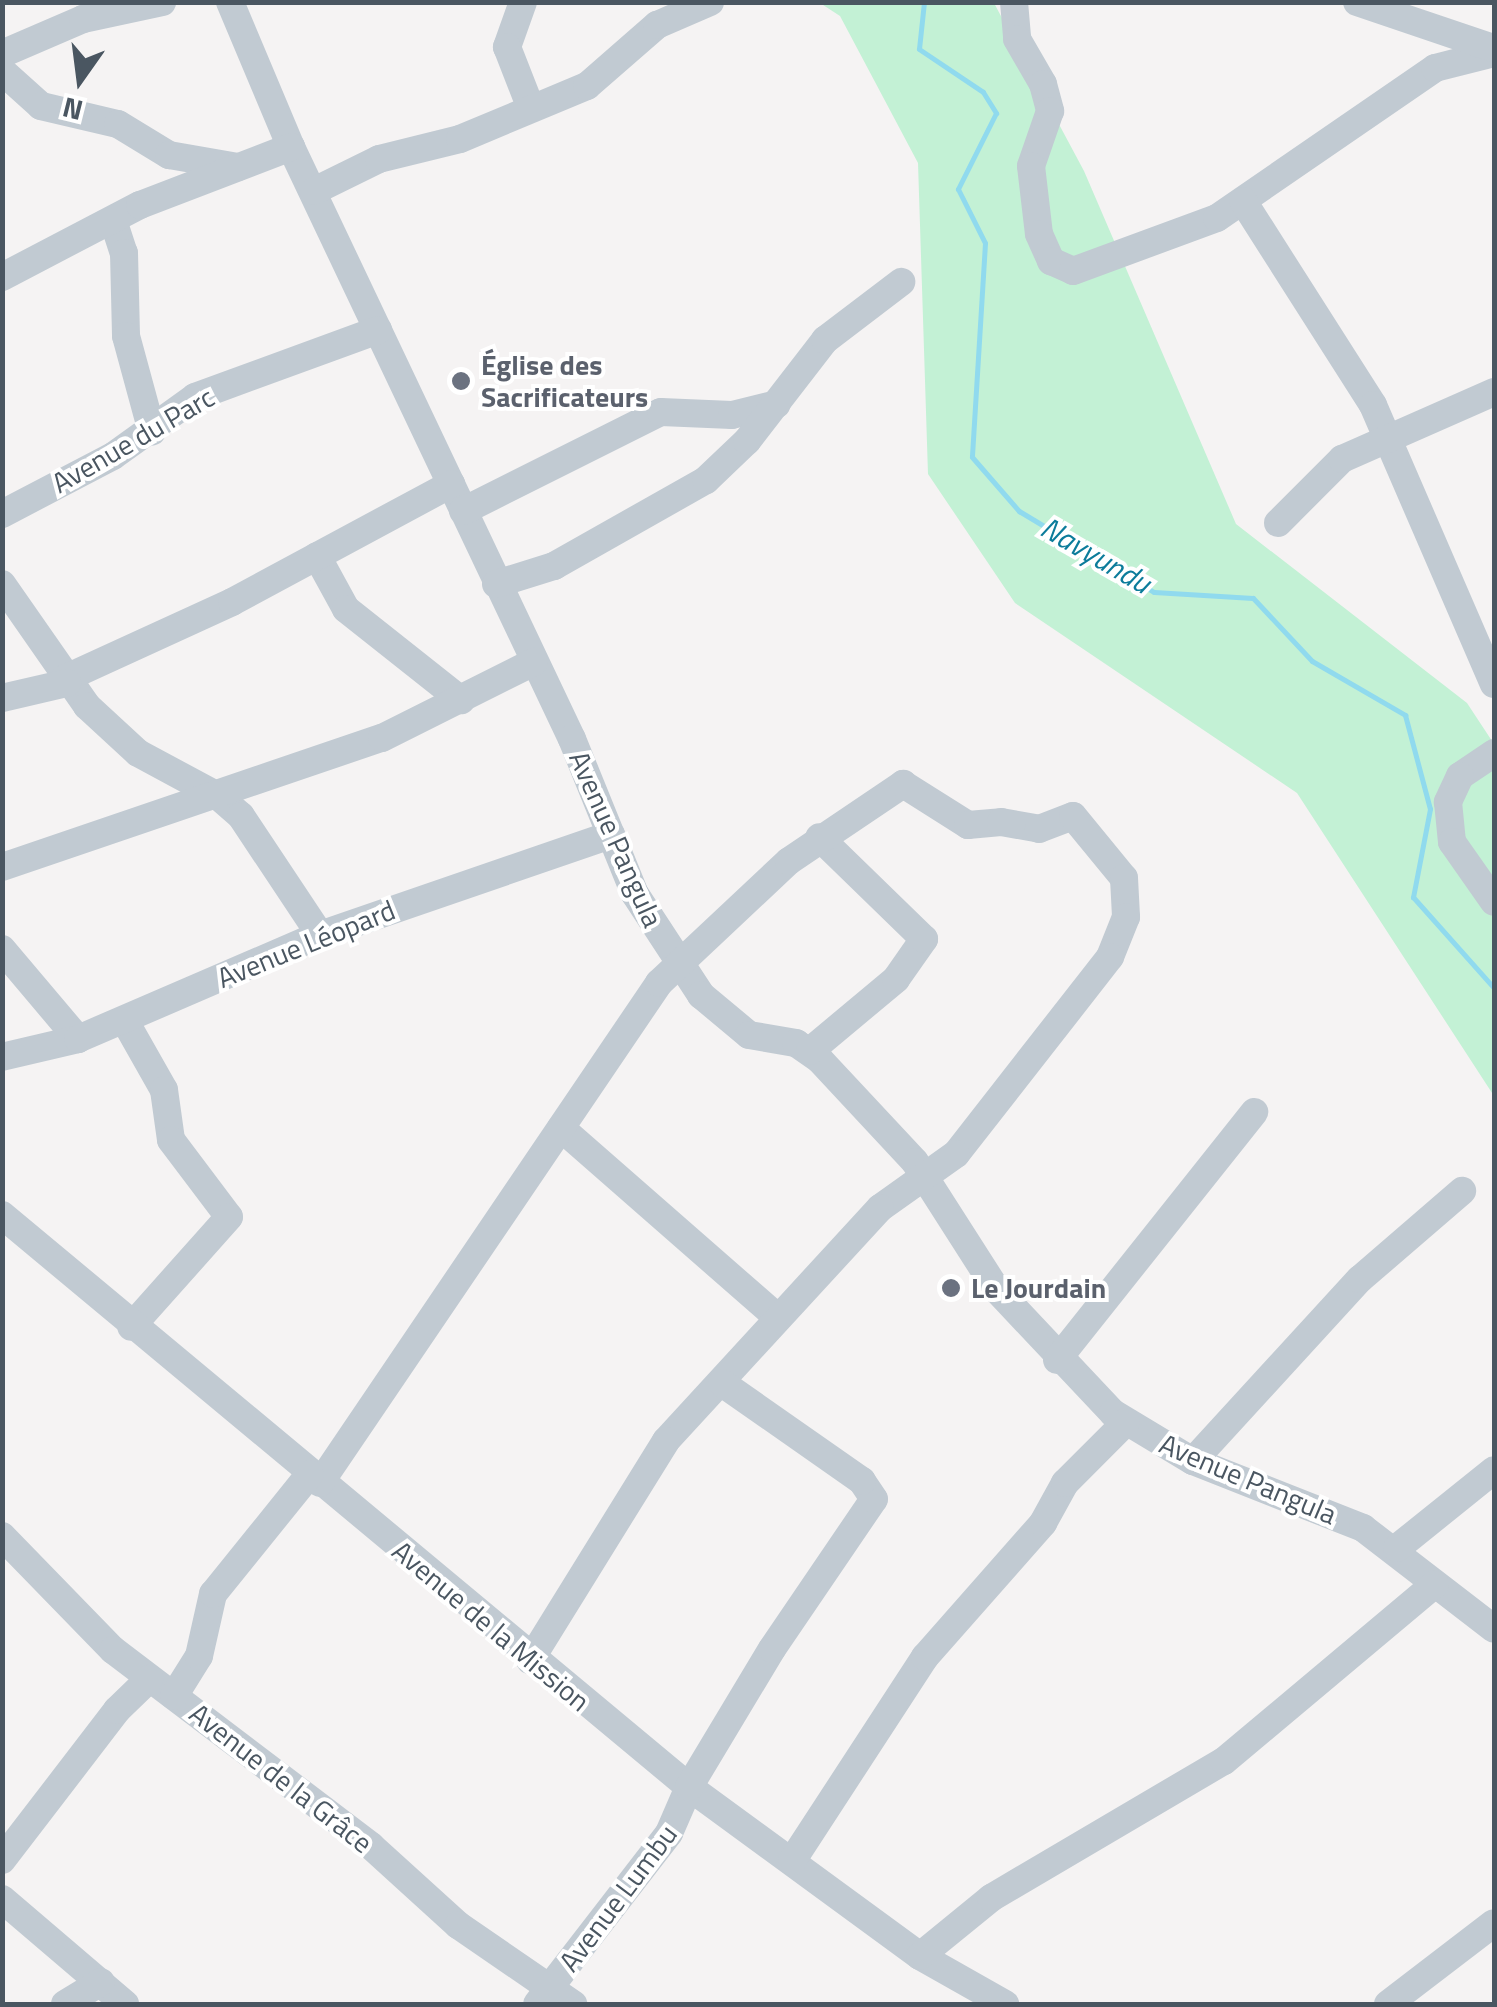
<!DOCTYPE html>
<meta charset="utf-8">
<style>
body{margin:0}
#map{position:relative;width:1497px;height:2007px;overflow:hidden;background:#f5f3f3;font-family:"Titillium Web",sans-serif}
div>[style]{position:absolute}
.green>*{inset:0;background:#c3f1d5}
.stream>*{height:5px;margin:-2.5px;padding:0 2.5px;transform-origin:2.5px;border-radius:2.5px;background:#90daee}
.minor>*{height:28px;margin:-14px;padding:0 14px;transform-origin:14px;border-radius:14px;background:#c1cad2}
.dots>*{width:28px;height:28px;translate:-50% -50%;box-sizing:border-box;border:5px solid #fff;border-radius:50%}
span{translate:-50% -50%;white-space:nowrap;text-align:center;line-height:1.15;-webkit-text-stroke:8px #fff;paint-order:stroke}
.worship-label{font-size:28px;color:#5b616d;font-weight:700}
.left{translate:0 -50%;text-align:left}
.street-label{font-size:28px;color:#4a5661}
.water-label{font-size:30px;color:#0c7c9b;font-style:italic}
.frame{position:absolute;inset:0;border:5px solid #4a5661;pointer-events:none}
.north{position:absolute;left:30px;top:30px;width:100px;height:100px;-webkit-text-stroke:8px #fff;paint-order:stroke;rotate:194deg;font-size:28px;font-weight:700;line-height:40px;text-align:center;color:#4a5661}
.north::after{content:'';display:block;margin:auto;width:35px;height:45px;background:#4a5661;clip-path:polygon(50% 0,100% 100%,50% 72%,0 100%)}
</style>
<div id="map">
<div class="green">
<i style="clip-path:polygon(820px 3px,994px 3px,1084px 171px,1236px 524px,1467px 703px,1494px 744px,1494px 1096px,1297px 793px,1015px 603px,928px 474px,918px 163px,840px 16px)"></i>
</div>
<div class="stream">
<i style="left:924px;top:2px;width:47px;rotate:96.1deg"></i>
<i style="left:919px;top:49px;width:77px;rotate:33.9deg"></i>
<i style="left:983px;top:92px;width:25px;rotate:58deg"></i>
<i style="left:996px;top:113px;width:85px;rotate:116.6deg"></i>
<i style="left:958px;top:189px;width:60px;rotate:63.4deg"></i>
<i style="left:985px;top:243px;width:214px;rotate:93.5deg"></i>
<i style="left:972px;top:457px;width:72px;rotate:49deg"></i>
<i style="left:1019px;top:511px;width:157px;rotate:31deg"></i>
<i style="left:1154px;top:592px;width:99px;rotate:3.5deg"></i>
<i style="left:1253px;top:598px;width:86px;rotate:46.9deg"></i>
<i style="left:1312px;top:661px;width:108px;rotate:30.1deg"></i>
<i style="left:1405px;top:715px;width:97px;rotate:75.1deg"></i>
<i style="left:1430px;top:809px;width:90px;rotate:100.9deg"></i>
<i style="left:1413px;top:897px;width:122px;rotate:48.3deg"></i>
</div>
<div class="minor">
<i style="left:230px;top:2px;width:157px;rotate:67.2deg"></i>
<i style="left:291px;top:147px;width:655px;rotate:64.61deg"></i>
<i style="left:572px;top:739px;width:167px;rotate:67.9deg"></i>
<i style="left:635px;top:894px;width:121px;rotate:56.8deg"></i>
<i style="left:701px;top:995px;width:62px;rotate:39.8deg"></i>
<i style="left:749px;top:1035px;width:48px;rotate:9.7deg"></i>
<i style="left:796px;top:1043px;width:29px;rotate:35deg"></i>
<i style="left:820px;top:1060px;width:139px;rotate:47deg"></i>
<i style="left:915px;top:1162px;width:152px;rotate:57.4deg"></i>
<i style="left:997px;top:1290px;width:169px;rotate:46.7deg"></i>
<i style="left:1113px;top:1413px;width:93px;rotate:31deg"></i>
<i style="left:1193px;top:1461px;width:183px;rotate:21.5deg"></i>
<i style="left:1363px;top:1528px;width:165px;rotate:37.6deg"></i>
<i style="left:523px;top:2px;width:48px;rotate:109.6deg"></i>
<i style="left:507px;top:47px;width:63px;rotate:68.7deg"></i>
<i style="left:1014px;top:2px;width:37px;rotate:85deg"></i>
<i style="left:1017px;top:39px;width:52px;rotate:60deg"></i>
<i style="left:1043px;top:84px;width:28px;rotate:75deg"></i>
<i style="left:1050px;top:111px;width:58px;rotate:109.1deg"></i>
<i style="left:1031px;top:166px;width:68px;rotate:83.3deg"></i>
<i style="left:1039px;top:234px;width:30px;rotate:66deg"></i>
<i style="left:1051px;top:261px;width:24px;rotate:24deg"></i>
<i style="left:1073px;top:271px;width:153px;rotate:-20.2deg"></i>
<i style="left:1217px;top:218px;width:265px;rotate:-34.5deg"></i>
<i style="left:1435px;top:68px;width:61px;rotate:-14.3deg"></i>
<i style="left:1357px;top:2px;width:144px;rotate:18.7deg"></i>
<i style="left:2px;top:54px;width:88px;rotate:-23.4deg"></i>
<i style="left:83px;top:19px;width:81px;rotate:-12.1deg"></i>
<i style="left:2px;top:71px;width:52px;rotate:41.9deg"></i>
<i style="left:41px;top:106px;width:79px;rotate:13.2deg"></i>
<i style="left:118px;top:124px;width:60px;rotate:31.3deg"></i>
<i style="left:169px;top:155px;width:70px;rotate:9.9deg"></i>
<i style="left:314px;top:191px;width:72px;rotate:-26.2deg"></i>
<i style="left:379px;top:159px;width:83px;rotate:-13.9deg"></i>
<i style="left:460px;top:139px;width:138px;rotate:-22.7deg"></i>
<i style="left:587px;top:86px;width:93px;rotate:-41.1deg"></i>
<i style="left:657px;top:25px;width:58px;rotate:-23.5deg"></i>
<i style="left:1243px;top:201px;width:242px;rotate:57.5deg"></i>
<i style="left:1373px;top:405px;width:304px;rotate:66.6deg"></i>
<i style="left:113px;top:220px;width:35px;rotate:72deg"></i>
<i style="left:124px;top:253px;width:83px;rotate:88.6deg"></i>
<i style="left:126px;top:336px;width:99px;rotate:74.8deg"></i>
<i style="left:2px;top:277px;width:156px;rotate:-27.6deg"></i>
<i style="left:140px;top:205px;width:162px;rotate:-21deg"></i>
<i style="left:463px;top:511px;width:221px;rotate:-26.6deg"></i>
<i style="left:661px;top:412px;width:71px;rotate:2.4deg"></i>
<i style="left:732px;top:415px;width:46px;rotate:-13.7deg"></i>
<i style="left:2px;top:514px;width:125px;rotate:-27.6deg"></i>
<i style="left:113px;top:456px;width:101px;rotate:-35.7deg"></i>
<i style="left:195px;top:397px;width:195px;rotate:-20.1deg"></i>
<i style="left:1278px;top:523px;width:91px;rotate:-45deg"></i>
<i style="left:1342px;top:459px;width:166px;rotate:-23.8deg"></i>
<i style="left:317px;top:556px;width:60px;rotate:61.3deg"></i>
<i style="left:346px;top:609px;width:147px;rotate:38.4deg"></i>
<i style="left:2px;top:584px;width:149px;rotate:55.1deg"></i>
<i style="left:87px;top:706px;width:69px;rotate:42.7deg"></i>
<i style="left:138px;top:753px;width:91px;rotate:28.3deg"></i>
<i style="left:218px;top:796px;width:30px;rotate:41deg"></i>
<i style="left:241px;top:816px;width:143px;rotate:56.4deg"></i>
<i style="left:496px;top:584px;width:61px;rotate:-17.2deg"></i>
<i style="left:554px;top:566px;width:175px;rotate:-29.5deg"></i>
<i style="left:706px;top:480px;width:57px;rotate:-43.6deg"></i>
<i style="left:747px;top:441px;width:128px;rotate:-52.3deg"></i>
<i style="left:825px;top:340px;width:96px;rotate:-37.3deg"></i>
<i style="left:64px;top:679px;width:185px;rotate:-24.6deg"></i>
<i style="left:232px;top:602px;width:249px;rotate:-28.3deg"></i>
<i style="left:2px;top:698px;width:67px;rotate:-13deg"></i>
<i style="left:1494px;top:753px;width:41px;rotate:145.9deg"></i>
<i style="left:1460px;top:776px;width:29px;rotate:115deg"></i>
<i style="left:1448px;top:802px;width:40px;rotate:84.3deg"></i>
<i style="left:1452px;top:842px;width:73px;rotate:55deg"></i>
<i style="left:2px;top:867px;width:401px;rotate:-18.8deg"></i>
<i style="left:382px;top:738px;width:170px;rotate:-26.6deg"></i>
<i style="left:2px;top:949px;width:118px;rotate:49.8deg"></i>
<i style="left:125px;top:1021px;width:79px;rotate:60.5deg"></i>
<i style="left:164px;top:1090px;width:50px;rotate:82deg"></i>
<i style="left:171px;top:1140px;width:96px;rotate:53deg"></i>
<i style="left:229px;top:1217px;width:147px;rotate:131.7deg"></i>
<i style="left:810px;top:1051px;width:112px;rotate:-39.9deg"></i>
<i style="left:896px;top:979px;width:49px;rotate:-55deg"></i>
<i style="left:924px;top:939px;width:146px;rotate:-135.8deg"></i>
<i style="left:2px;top:1057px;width:78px;rotate:-13.3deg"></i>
<i style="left:78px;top:1039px;width:263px;rotate:-23.3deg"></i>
<i style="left:320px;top:935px;width:308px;rotate:-19deg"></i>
<i style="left:561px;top:1128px;width:286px;rotate:41.2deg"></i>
<i style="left:2px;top:1215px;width:894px;rotate:39.78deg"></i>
<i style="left:689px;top:1787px;width:286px;rotate:36.2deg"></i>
<i style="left:920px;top:1956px;width:98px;rotate:29.5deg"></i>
<i style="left:1057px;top:1360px;width:317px;rotate:-51.5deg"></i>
<i style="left:1193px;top:1461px;width:247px;rotate:-47.5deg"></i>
<i style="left:1360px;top:1279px;width:135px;rotate:-40.8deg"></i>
<i style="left:320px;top:1483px;width:604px;rotate:-55.86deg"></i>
<i style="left:659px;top:983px;width:178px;rotate:-43.2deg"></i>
<i style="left:789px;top:861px;width:138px;rotate:-34deg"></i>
<i style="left:903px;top:784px;width:77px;rotate:32.2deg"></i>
<i style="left:968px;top:825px;width:33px;rotate:-5deg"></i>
<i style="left:1001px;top:822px;width:39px;rotate:10deg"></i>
<i style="left:1039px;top:829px;width:36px;rotate:-21deg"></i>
<i style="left:1073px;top:816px;width:80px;rotate:50.6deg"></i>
<i style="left:1124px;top:878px;width:39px;rotate:87deg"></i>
<i style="left:1126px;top:917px;width:43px;rotate:111.8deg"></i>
<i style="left:1110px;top:957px;width:250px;rotate:128deg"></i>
<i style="left:956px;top:1154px;width:93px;rotate:144.6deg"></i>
<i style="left:880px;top:1208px;width:316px;rotate:132.6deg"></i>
<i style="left:666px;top:1441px;width:258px;rotate:121.8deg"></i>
<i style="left:2px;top:1536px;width:159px;rotate:45.8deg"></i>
<i style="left:113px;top:1650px;width:324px;rotate:37.2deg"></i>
<i style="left:371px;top:1846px;width:118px;rotate:42.2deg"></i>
<i style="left:458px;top:1925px;width:140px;rotate:34.5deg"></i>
<i style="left:1397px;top:1548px;width:124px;rotate:-38.8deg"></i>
<i style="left:174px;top:1696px;width:47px;rotate:-58deg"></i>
<i style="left:199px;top:1656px;width:64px;rotate:-77.3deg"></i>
<i style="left:213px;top:1594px;width:154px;rotate:-51.1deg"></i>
<i style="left:2px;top:1860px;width:189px;rotate:-52.5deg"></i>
<i style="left:117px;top:1710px;width:45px;rotate:-44.1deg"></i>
<i style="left:792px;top:1861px;width:244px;rotate:-56.9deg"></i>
<i style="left:925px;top:1657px;width:179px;rotate:-48.6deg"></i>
<i style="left:1043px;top:1523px;width:46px;rotate:-61.2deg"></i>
<i style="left:1065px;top:1483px;width:86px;rotate:-45deg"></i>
<i style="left:2px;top:1899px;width:162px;rotate:40.5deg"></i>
<i style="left:920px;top:1956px;width:92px;rotate:-39.2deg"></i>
<i style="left:991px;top:1898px;width:270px;rotate:-30.5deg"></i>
<i style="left:1224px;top:1761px;width:275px;rotate:-40deg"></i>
<i style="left:65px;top:2004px;width:42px;rotate:-31.4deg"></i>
<i style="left:537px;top:2004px;width:216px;rotate:-52.3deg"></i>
<i style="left:669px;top:1833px;width:50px;rotate:-66.5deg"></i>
<i style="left:689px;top:1787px;width:161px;rotate:-59deg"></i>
<i style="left:772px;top:1649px;width:181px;rotate:-55.8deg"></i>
<i style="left:874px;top:1499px;width:22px;rotate:-124deg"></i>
<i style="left:862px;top:1481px;width:171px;rotate:-145deg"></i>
<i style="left:1388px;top:2004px;width:133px;rotate:-37.4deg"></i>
</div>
<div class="dots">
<i style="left:461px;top:381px;background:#6b7280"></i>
<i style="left:951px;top:1288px;background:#6b7280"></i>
</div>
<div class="worship-label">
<span class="left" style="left:481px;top:381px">Église des<br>Sacrificateurs</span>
<span class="left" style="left:971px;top:1288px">Le Jourdain</span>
</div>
<div class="street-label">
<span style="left:133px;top:440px;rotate:-30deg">Avenue du Parc</span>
<span style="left:616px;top:839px;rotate:66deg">Avenue Pangula</span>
<span style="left:306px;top:944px;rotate:-22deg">Avenue Léopard</span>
<span style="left:1248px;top:1479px;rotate:23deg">Avenue Pangula</span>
<span style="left:491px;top:1626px;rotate:40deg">Avenue de la Mission</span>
<span style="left:281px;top:1778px;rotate:38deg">Avenue de la Grâce</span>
<span style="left:618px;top:1898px;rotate:-53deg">Avenue Lumbu</span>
</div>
<div class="water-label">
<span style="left:1096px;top:555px;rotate:30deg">Navyundu</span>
</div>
<div class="frame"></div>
<div class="north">N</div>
</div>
